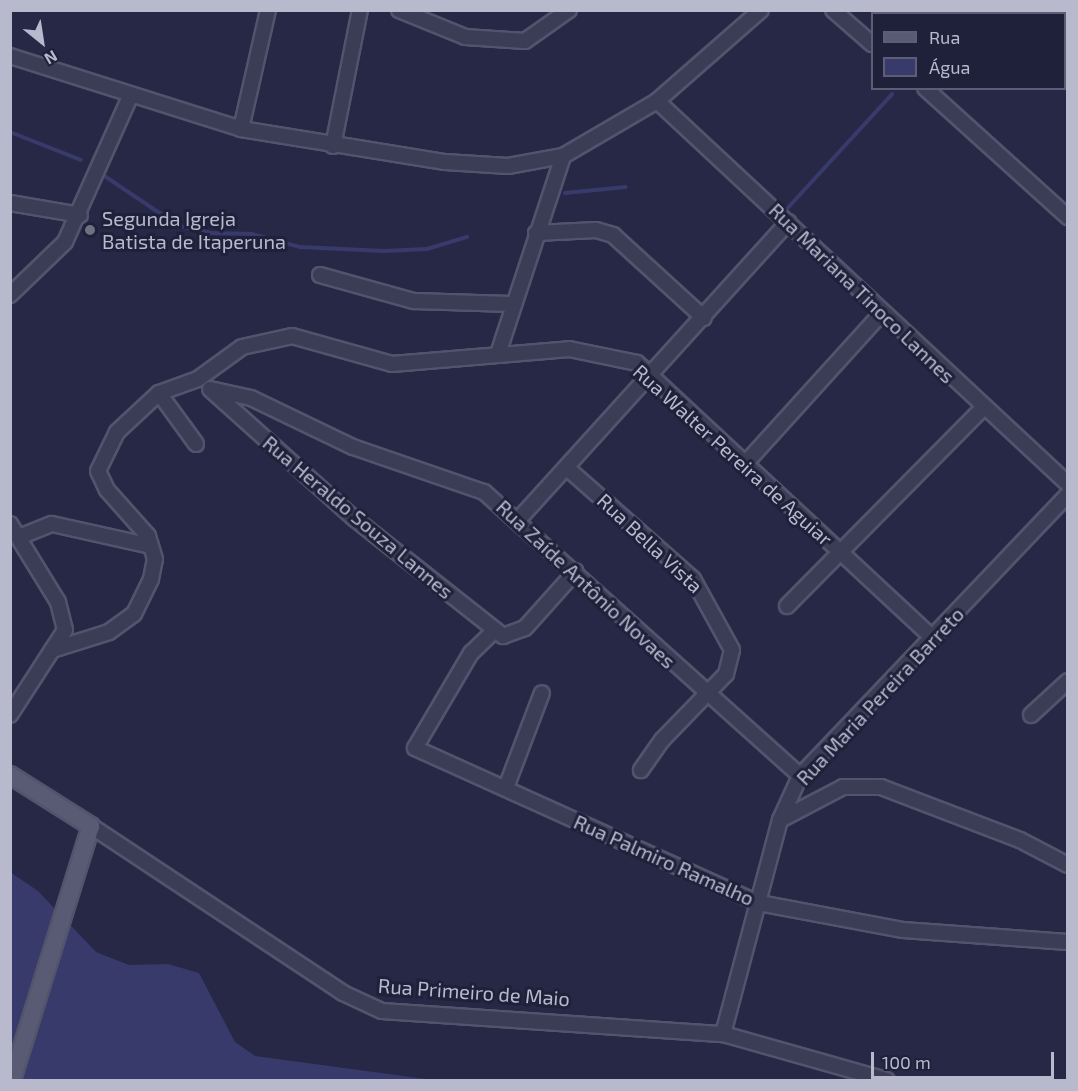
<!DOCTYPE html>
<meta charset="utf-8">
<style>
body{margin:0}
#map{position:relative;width:1078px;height:1091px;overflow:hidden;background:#262846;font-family:"Exo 2",sans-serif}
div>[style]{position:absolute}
.water>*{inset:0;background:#383a6b}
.stream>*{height:4px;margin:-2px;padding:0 2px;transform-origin:2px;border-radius:2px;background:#383a6b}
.roads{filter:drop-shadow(2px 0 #53546c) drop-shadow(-2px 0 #53546c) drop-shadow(0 2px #53546c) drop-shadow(0 -2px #53546c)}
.minor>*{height:14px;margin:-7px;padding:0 7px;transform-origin:7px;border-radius:7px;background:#3b3c55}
.major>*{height:16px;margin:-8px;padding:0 8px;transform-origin:8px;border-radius:8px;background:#595b75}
.dots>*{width:16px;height:16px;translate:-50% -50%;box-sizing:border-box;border:3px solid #1f213b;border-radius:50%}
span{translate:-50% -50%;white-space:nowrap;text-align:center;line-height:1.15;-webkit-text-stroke:6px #1f213b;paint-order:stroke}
.poi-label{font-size:20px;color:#b9b9ce}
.left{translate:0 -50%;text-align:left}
.street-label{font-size:20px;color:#b9b9ce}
.frame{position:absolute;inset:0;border:12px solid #b9b9ce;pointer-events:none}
.legend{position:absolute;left:871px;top:12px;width:195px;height:78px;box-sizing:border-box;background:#1f213b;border:2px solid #5d5e76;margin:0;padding:8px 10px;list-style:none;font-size:18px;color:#b9b9ce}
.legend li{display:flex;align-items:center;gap:12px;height:30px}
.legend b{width:30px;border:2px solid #5d5e76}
.north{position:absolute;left:12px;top:12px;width:60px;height:60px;-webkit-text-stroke:4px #1f213b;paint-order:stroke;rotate:150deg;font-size:16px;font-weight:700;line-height:24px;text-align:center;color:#b9b9ce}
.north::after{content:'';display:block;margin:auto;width:21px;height:27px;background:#b9b9ce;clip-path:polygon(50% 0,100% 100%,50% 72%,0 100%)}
.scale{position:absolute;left:871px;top:1052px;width:183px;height:27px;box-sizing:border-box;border:3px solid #b9b9ce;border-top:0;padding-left:8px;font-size:18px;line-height:21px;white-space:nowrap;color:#b9b9ce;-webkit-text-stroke:4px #1f213b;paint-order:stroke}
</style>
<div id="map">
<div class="water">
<i style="clip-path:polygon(10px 872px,38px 891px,96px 952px,129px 965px,168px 964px,199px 973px,235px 1042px,255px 1056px,433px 1080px,11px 1080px)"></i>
</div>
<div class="stream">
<i style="left:10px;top:132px;width:76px;rotate:21.5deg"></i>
<i style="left:103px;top:175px;width:92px;rotate:33.9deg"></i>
<i style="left:179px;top:226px;width:33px;rotate:12deg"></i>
<i style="left:211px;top:233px;width:41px;rotate:1.4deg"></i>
<i style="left:252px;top:234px;width:50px;rotate:15.2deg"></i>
<i style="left:300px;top:247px;width:84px;rotate:2.7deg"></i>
<i style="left:384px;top:251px;width:43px;rotate:-2.7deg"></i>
<i style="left:427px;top:249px;width:42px;rotate:-16.7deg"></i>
<i style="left:565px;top:193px;width:61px;rotate:-5.6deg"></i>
<i style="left:784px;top:212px;width:160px;rotate:-47.5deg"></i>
</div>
<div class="roads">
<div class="minor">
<i style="left:399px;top:10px;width:71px;rotate:22.2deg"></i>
<i style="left:465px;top:37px;width:60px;rotate:3.8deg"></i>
<i style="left:525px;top:41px;width:54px;rotate:-35.2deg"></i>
<i style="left:833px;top:10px;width:52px;rotate:41.1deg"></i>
<i style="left:1044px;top:10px;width:6px;rotate:45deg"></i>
<i style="left:981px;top:14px;width:5px;rotate:-53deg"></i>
<i style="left:1064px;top:29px;width:6px;rotate:45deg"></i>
<i style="left:10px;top:56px;width:242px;rotate:17.5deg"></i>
<i style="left:241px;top:129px;width:207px;rotate:9.2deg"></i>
<i style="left:445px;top:162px;width:63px;rotate:3.6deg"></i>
<i style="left:508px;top:166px;width:56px;rotate:-10.3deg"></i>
<i style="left:563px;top:156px;width:109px;rotate:-30.3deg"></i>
<i style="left:657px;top:101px;width:138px;rotate:-41.2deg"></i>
<i style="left:925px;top:88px;width:193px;rotate:42.1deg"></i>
<i style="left:657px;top:101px;width:562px;rotate:42.98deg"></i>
<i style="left:241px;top:129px;width:122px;rotate:-77.2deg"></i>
<i style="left:333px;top:146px;width:139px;rotate:-78.8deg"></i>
<i style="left:10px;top:203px;width:71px;rotate:9.7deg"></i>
<i style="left:536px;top:233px;width:60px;rotate:-2.9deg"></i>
<i style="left:596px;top:230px;width:18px;rotate:16deg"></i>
<i style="left:613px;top:235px;width:123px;rotate:42.4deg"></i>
<i style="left:320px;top:275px;width:98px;rotate:15.5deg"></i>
<i style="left:414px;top:301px;width:97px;rotate:1.8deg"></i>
<i style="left:10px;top:295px;width:76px;rotate:-43.9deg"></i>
<i style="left:65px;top:242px;width:159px;rotate:-65.9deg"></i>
<i style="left:498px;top:354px;width:208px;rotate:-71.8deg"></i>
<i style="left:210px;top:389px;width:42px;rotate:12.4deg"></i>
<i style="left:251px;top:398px;width:113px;rotate:25.7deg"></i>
<i style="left:353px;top:447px;width:139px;rotate:19deg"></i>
<i style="left:484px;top:492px;width:425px;rotate:41.9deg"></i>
<i style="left:211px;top:390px;width:193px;rotate:41.9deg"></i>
<i style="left:355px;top:519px;width:189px;rotate:38.3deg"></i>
<i style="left:503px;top:636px;width:23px;rotate:-20deg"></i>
<i style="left:525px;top:628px;width:76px;rotate:-48.2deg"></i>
<i style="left:159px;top:393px;width:63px;rotate:54deg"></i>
<i style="left:744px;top:465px;width:205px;rotate:-47.8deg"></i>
<i style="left:567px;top:468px;width:168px;rotate:41.4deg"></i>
<i style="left:693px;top:579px;width:81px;rotate:61.2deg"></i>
<i style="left:732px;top:650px;width:25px;rotate:104deg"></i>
<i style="left:726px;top:674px;width:92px;rotate:134.1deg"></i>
<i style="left:662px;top:740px;width:37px;rotate:125deg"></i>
<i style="left:519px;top:519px;width:401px;rotate:-47.8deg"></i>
<i style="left:10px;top:524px;width:92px;rotate:58.4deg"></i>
<i style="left:58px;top:602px;width:29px;rotate:76deg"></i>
<i style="left:65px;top:630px;width:101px;rotate:122.9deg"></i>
<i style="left:19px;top:537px;width:35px;rotate:-22deg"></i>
<i style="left:52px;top:524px;width:101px;rotate:12.5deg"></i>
<i style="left:787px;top:606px;width:279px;rotate:-45.3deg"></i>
<i style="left:494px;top:631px;width:32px;rotate:136deg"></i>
<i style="left:471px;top:653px;width:110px;rotate:120.5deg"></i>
<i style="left:415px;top:748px;width:377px;rotate:24.3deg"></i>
<i style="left:759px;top:903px;width:147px;rotate:10.6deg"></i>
<i style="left:903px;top:930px;width:165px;rotate:4.2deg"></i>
<i style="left:52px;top:650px;width:60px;rotate:-17.5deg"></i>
<i style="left:109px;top:632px;width:31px;rotate:-36deg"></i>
<i style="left:134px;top:614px;width:39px;rotate:-64deg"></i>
<i style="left:151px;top:579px;width:20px;rotate:-79deg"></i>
<i style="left:155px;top:559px;width:24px;rotate:-107deg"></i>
<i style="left:148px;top:536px;width:62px;rotate:-131.7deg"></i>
<i style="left:107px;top:490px;width:21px;rotate:-115deg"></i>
<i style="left:98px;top:471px;width:43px;rotate:-64deg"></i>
<i style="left:117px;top:432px;width:57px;rotate:-42.9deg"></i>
<i style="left:159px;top:393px;width:41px;rotate:-19.7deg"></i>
<i style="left:198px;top:379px;width:54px;rotate:-36deg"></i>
<i style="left:242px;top:347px;width:51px;rotate:-12.4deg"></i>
<i style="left:292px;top:336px;width:104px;rotate:15.6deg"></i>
<i style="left:392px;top:364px;width:178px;rotate:-4.8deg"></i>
<i style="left:569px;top:349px;width:69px;rotate:11.6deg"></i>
<i style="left:637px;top:363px;width:404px;rotate:42.9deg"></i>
<i style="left:1031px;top:715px;width:50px;rotate:-42.6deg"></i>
<i style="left:507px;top:785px;width:98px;rotate:-69.2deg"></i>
<i style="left:780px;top:820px;width:71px;rotate:-27.6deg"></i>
<i style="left:843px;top:787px;width:38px"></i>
<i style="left:881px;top:787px;width:149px;rotate:20.9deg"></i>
<i style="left:1020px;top:840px;width:54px;rotate:27.5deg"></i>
<i style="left:91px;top:826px;width:302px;rotate:33.5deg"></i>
<i style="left:343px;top:993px;width:43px;rotate:24.8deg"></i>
<i style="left:382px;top:1011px;width:342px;rotate:3.9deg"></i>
<i style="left:723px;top:1034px;width:170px;rotate:15.7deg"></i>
<i style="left:723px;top:1034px;width:221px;rotate:-75.1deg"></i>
<i style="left:780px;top:820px;width:48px;rotate:-65.6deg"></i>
<i style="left:800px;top:776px;width:388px;rotate:-46.4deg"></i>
</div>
<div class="major">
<i style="left:10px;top:775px;width:96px;rotate:32.2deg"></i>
<i style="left:91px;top:826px;width:266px;rotate:107.3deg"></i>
</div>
</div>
<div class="dots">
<i style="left:90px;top:230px;background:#6b7280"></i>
</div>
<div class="poi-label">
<span class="left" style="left:102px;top:230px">Segunda Igreja<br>Batista de Itaperuna</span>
</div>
<div class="street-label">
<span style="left:862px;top:293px;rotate:44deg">Rua Mariana Tinoco Lannes</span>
<span style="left:733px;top:455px;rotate:42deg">Rua Walter Pereira de Aguiar</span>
<span style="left:358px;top:517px;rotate:40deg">Rua Heraldo Souza Lannes</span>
<span style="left:650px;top:543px;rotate:43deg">Rua Bella Vista</span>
<span style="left:586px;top:584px;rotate:43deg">Rua Zaíde Antônio Novaes</span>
<span style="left:880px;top:696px;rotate:-47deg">Rua Maria Pereira Barreto</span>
<span style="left:664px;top:860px;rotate:24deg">Rua Palmiro Ramalho</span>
<span style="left:474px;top:992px;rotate:4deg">Rua Primeiro de Maio</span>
</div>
<div class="frame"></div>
<ul class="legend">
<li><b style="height:8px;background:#595b75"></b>Rua</li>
<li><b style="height:16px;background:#383a6b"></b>Água</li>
</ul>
<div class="north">N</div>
<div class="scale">100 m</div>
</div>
